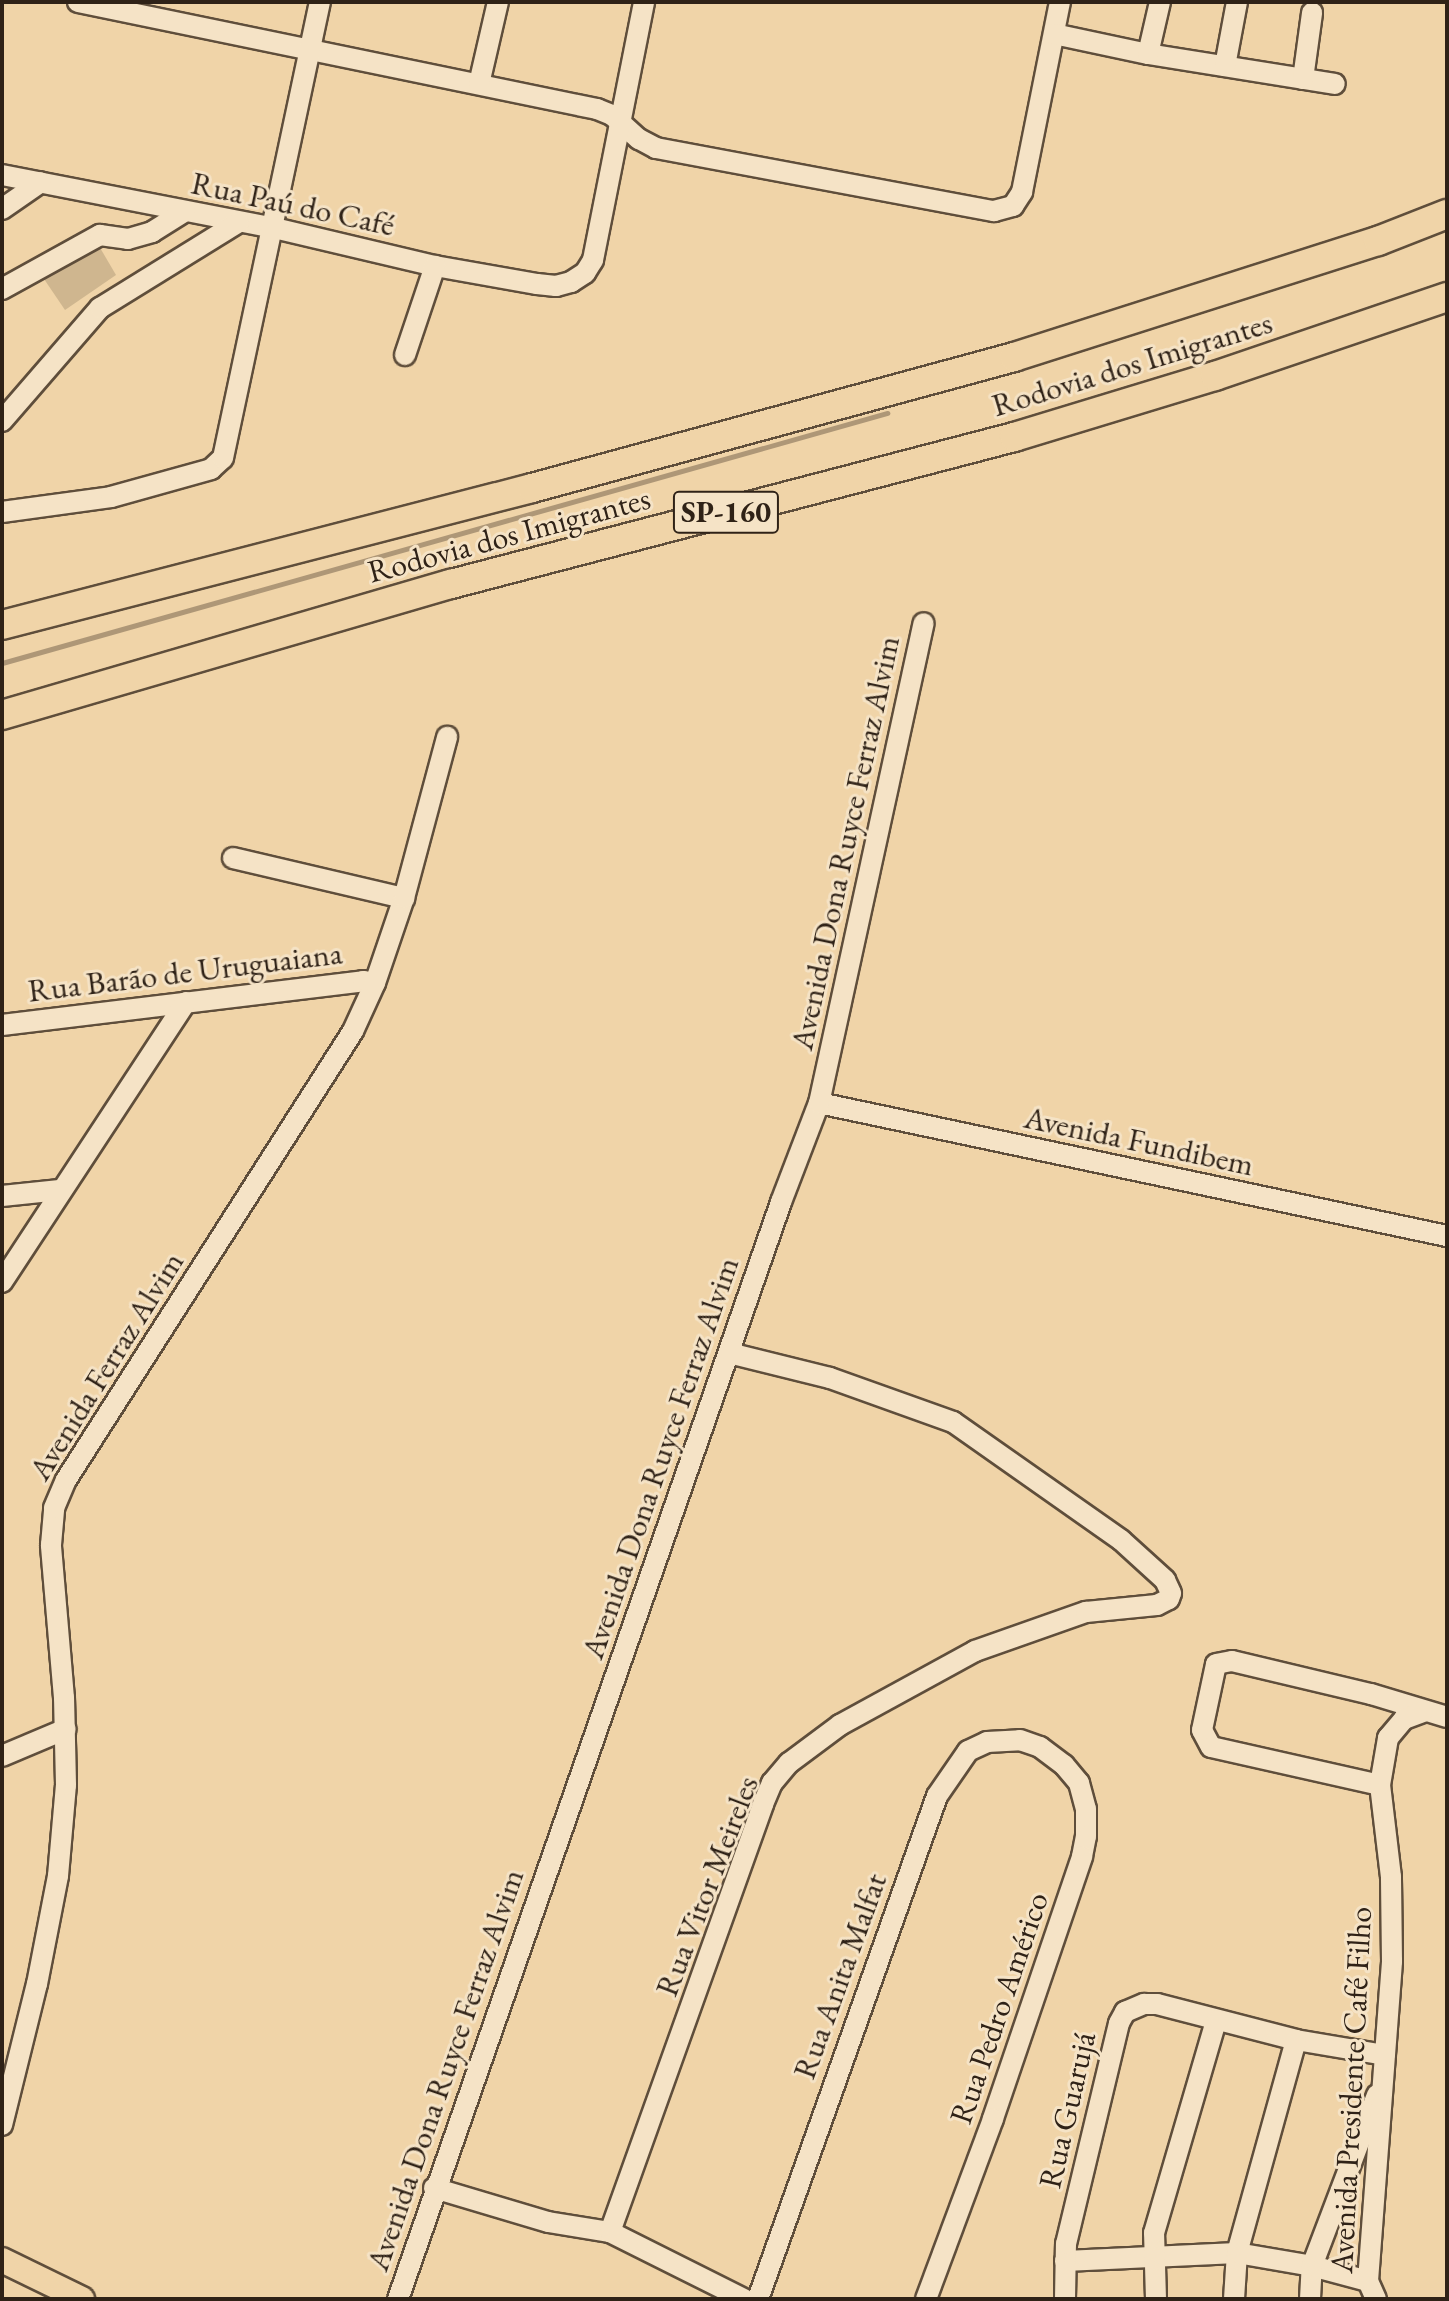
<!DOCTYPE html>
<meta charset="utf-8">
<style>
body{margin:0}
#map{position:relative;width:1449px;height:2301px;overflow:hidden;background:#f0d4a8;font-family:"EB Garamond",serif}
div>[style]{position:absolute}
.green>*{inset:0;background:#cfb68f}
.stream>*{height:5px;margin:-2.5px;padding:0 2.5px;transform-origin:2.5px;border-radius:2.5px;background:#ae9777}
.roads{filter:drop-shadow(2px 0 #5f4e3b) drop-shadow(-2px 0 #5f4e3b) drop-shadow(0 2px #5f4e3b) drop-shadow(0 -2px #5f4e3b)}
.minor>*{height:20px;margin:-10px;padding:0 10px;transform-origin:10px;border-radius:10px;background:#f5e3c6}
.major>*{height:24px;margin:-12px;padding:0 12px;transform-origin:12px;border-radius:12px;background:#f0d4a8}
.highway>*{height:28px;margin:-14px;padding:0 14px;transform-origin:14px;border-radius:14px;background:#f0d4a8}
span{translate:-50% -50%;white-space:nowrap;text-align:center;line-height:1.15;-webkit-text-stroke:6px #f5e3c6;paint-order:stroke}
.shield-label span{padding:2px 6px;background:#f5e3c6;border:2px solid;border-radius:6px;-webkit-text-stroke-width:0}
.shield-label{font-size:30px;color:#2f2217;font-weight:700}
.street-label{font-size:32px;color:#2f2217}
.frame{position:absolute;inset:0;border:4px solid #2f2217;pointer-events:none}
</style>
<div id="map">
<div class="green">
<i style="clip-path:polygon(99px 246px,116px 275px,65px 310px,44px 279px)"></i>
</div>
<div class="stream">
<i style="left:2px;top:663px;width:920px;rotate:-15.77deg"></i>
</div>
<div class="roads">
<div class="minor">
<i style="left:78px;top:2px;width:530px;rotate:11.65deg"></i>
<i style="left:597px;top:109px;width:16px;rotate:22deg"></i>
<i style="left:612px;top:115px;width:36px;rotate:42deg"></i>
<i style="left:639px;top:139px;width:19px;rotate:28deg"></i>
<i style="left:656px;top:148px;width:344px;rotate:10.6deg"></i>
<i style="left:994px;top:211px;width:20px;rotate:-15deg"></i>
<i style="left:1013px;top:206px;width:17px;rotate:-57deg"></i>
<i style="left:1022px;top:192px;width:194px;rotate:-78.7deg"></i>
<i style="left:1054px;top:34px;width:96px;rotate:12deg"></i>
<i style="left:1148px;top:54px;width:189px;rotate:9.1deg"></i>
<i style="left:1148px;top:54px;width:53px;rotate:-77deg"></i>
<i style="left:1225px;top:66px;width:65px;rotate:-79.4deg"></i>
<i style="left:1303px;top:79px;width:67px;rotate:-82.2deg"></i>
<i style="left:479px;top:84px;width:84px;rotate:-77deg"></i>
<i style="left:2px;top:175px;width:273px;rotate:11deg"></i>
<i style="left:270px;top:227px;width:170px;rotate:13.3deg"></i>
<i style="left:435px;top:266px;width:104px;rotate:10deg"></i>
<i style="left:537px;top:284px;width:19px;rotate:6deg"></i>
<i style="left:556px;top:286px;width:16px;rotate:-15deg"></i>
<i style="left:571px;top:282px;width:17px;rotate:-33deg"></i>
<i style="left:585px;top:273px;width:15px;rotate:-58deg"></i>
<i style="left:593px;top:260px;width:263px;rotate:-78.8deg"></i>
<i style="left:2px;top:209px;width:47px;rotate:-34.7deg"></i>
<i style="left:2px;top:289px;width:112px;rotate:-28.9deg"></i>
<i style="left:100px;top:235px;width:28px;rotate:8deg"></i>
<i style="left:128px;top:239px;width:25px;rotate:-16deg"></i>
<i style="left:152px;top:232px;width:39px;rotate:-32deg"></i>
<i style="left:405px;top:355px;width:94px;rotate:-71.4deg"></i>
<i style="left:2px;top:421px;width:150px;rotate:-49.1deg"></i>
<i style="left:100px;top:308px;width:163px;rotate:-31.7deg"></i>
<i style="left:2px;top:512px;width:110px;rotate:-7.8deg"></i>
<i style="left:111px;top:497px;width:104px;rotate:-15.6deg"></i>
<i style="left:211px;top:469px;width:16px;rotate:-43deg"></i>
<i style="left:223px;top:458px;width:466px;rotate:-78deg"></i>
<i style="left:233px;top:858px;width:176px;rotate:13.2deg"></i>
<i style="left:2px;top:1025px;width:364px;rotate:-6.9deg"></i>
<i style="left:363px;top:981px;width:12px;rotate:9deg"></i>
<i style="left:819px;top:1103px;width:642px;rotate:11.96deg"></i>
<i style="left:2px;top:1196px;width:58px;rotate:-5.9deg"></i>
<i style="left:2px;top:1282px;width:335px;rotate:-56.7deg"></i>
<i style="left:2px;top:1756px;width:69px;rotate:-22.9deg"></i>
<i style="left:1380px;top:1785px;width:173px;rotate:-167.3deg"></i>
<i style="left:1211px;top:1747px;width:19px;rotate:-118deg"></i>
<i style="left:1202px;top:1730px;width:67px;rotate:-78deg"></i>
<i style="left:1216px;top:1664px;width:16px;rotate:-11deg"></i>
<i style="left:1232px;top:1661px;width:143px;rotate:13.4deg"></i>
<i style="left:1371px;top:1694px;width:79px;rotate:16.8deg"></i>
<i style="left:2px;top:2125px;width:145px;rotate:-76.1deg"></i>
<i style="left:37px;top:1984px;width:110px;rotate:-79deg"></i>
<i style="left:58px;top:1876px;width:91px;rotate:-85deg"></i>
<i style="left:66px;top:1785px;width:87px;rotate:-91.3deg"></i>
<i style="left:64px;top:1698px;width:154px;rotate:-94.9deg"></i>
<i style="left:51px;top:1545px;width:37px;rotate:-85deg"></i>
<i style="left:54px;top:1508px;width:30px;rotate:-67deg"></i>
<i style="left:66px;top:1480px;width:533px;rotate:-57.41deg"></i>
<i style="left:353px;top:1031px;width:53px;rotate:-65.4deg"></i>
<i style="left:375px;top:983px;width:90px;rotate:-71.2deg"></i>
<i style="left:404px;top:898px;width:167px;rotate:-75deg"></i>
<i style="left:434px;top:2188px;width:119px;rotate:16.6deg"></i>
<i style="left:548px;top:2222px;width:63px;rotate:9.2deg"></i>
<i style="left:610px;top:2232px;width:150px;rotate:26.6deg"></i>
<i style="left:610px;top:2232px;width:455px;rotate:-70.3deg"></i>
<i style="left:763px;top:1804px;width:23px;rotate:-67deg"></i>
<i style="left:772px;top:1783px;width:26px;rotate:-50deg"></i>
<i style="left:789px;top:1763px;width:64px;rotate:-36.7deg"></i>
<i style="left:840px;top:1725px;width:154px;rotate:-28.7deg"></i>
<i style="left:975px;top:1651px;width:118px;rotate:-19.4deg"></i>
<i style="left:1086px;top:1612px;width:71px;rotate:-5.6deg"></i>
<i style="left:1157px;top:1605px;width:13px;rotate:-27deg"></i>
<i style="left:1169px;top:1599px;width:6px;rotate:-72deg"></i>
<i style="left:1171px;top:1593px;width:14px;rotate:-115deg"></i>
<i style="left:1165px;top:1580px;width:59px;rotate:-137.7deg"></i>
<i style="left:1121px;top:1540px;width:205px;rotate:-144.9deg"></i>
<i style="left:953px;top:1422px;width:131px;rotate:-160.3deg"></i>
<i style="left:830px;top:1378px;width:104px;rotate:-166.1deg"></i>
<i style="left:1065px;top:2261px;width:172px;rotate:-2.7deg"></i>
<i style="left:1237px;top:2253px;width:76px;rotate:9.8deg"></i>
<i style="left:1312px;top:2266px;width:58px;rotate:15deg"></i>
<i style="left:398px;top:2299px;width:1162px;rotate:-70.75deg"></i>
<i style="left:781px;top:1202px;width:106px;rotate:-69deg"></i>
<i style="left:819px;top:1103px;width:491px;rotate:-77.7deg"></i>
<i style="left:758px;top:2299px;width:534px;rotate:-70.41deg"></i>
<i style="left:937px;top:1796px;width:55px;rotate:-55.4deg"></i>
<i style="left:968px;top:1751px;width:21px;rotate:-25deg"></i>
<i style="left:987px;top:1742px;width:33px;rotate:-3deg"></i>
<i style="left:1020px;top:1740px;width:21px;rotate:19deg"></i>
<i style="left:1040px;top:1747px;width:30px;rotate:37deg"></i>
<i style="left:1064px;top:1765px;width:23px;rotate:50deg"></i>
<i style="left:1079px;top:1783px;width:27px;rotate:75deg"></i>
<i style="left:1086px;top:1809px;width:27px;rotate:90deg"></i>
<i style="left:1086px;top:1836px;width:21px;rotate:101deg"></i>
<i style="left:1082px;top:1857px;width:277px;rotate:108.8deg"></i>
<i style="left:993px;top:2119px;width:192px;rotate:110.4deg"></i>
<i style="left:1065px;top:2299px;width:55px;rotate:-89deg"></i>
<i style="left:1066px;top:2244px;width:227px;rotate:-76.5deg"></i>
<i style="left:1119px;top:2023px;width:13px;rotate:-61deg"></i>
<i style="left:1125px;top:2012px;width:21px;rotate:-23deg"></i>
<i style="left:1144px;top:2004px;width:13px"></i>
<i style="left:1157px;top:2004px;width:144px;rotate:14.5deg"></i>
<i style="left:1296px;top:2040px;width:90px;rotate:9.6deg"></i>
<i style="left:1156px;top:2299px;width:66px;rotate:-91.7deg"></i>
<i style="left:1154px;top:2233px;width:221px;rotate:-73.7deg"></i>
<i style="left:1234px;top:2299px;width:46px;rotate:-86.3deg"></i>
<i style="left:1237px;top:2253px;width:221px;rotate:-74.5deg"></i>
<i style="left:1310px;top:2299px;width:33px;rotate:-87deg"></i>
<i style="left:1312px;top:2266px;width:183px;rotate:-69.2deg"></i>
<i style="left:1376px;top:2299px;width:20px;rotate:-114deg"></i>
<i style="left:1368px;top:2281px;width:321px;rotate:-85.7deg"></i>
<i style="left:1392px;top:1961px;width:84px;rotate:-90.7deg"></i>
<i style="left:1391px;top:1877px;width:93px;rotate:-96.8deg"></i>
<i style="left:1380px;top:1785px;width:48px;rotate:-80.3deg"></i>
<i style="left:1388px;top:1738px;width:25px;rotate:-50deg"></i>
<i style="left:1404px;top:1719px;width:20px;rotate:-20deg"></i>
</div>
<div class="major">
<i style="left:2px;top:2260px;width:89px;rotate:26deg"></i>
</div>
<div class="highway">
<i style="left:2px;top:625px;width:547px;rotate:-14.49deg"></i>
<i style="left:532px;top:488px;width:499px;rotate:-15.2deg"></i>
<i style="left:1014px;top:357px;width:382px;rotate:-17.7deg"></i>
<i style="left:1378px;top:241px;width:74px;rotate:-21.4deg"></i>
<i style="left:2px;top:715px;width:468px;rotate:-16.3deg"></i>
<i style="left:451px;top:584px;width:582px;rotate:-14.63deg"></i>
<i style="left:1014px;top:437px;width:210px;rotate:-16.9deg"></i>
<i style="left:1215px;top:376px;width:245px;rotate:-18.8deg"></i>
</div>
</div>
<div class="shield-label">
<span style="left:726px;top:512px">SP-160</span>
</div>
<div class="street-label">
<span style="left:293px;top:204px;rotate:12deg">Rua Paú do Café</span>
<span style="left:1132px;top:364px;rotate:-17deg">Rodovia dos Imigrantes</span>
<span style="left:509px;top:535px;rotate:-15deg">Rodovia dos Imigrantes</span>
<span style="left:845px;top:843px;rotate:-78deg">Avenida Dona Ruyce Ferraz Alvim</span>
<span style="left:185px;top:972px;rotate:-7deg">Rua Barão de Uruguaiana</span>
<span style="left:1139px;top:1141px;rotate:12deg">Avenida Fundibem</span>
<span style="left:106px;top:1366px;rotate:-58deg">Avenida Ferraz Alvim</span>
<span style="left:660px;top:1458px;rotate:-71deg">Avenida Dona Ruyce Ferraz Alvim</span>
<span style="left:707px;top:1886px;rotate:-69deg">Rua Vitor Meireles</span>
<span style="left:840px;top:1976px;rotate:-70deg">Rua Anita Malfat</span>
<span style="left:999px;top:2008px;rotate:-71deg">Rua Pedro Américo</span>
<span style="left:445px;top:2070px;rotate:-71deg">Avenida Dona Ruyce Ferraz Alvim</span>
<span style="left:1351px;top:2090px;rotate:-87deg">Avenida Presidente Café Filho</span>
<span style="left:1067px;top:2110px;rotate:-77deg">Rua Guarujá</span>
</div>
<div class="frame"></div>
</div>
